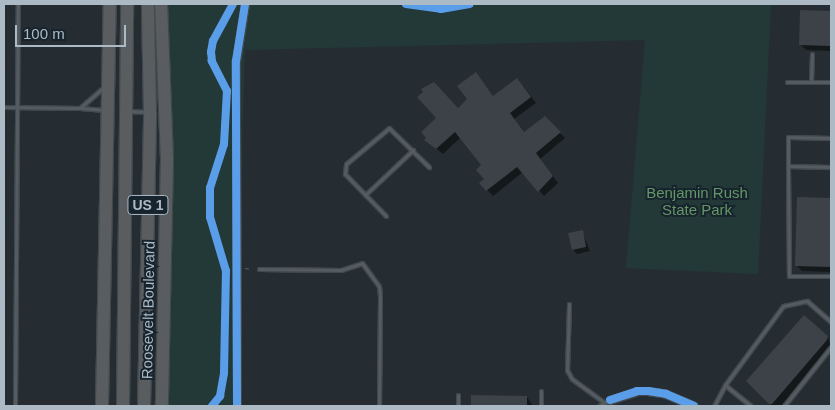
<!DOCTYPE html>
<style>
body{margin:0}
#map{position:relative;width:835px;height:410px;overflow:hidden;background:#252d32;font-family:Arial,sans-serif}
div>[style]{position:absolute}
.green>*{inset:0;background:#223938}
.shadow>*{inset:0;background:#0007}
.building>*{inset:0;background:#3c4247}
.path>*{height:1px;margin-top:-0.5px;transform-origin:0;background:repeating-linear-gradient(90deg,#575f65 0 4px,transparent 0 8px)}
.roads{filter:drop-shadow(1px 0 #42494d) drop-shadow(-1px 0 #42494d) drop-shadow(0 1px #42494d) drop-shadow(0 -1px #42494d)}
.lane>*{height:3px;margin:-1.5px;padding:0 1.5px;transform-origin:1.5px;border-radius:1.5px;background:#545b62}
.street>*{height:7px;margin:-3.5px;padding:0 3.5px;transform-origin:3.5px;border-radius:3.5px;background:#545b62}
.highway>*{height:12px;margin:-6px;padding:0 6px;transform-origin:6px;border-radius:6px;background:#595d60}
.cycleway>*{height:8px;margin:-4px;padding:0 4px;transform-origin:4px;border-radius:4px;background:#5a9eea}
span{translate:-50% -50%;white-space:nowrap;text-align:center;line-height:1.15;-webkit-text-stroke:4px #18242d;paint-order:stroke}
.shield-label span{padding:1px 4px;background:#18242d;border:1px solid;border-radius:4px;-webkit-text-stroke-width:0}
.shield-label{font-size:14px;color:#acbac6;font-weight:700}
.park-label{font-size:15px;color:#639766}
.street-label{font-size:15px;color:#acbac6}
.frame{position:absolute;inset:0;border:5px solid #acbac6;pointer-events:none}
.scale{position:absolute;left:15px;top:25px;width:111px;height:22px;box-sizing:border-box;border:2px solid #acbac6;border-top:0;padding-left:6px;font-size:15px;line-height:18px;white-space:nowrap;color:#acbac6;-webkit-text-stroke:4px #18242d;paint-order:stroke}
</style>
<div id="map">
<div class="green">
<i style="clip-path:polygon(164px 4px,771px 4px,758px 274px,626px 268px,645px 40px,245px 50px,234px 406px,169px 406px)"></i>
</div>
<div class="shadow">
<i style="clip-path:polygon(801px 11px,831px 12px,831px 71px,831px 51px,806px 50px,801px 45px)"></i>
<i style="clip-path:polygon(476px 74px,494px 97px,523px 86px,536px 103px,514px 119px,525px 133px,545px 118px,565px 138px,540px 159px,558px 183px,544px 196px,523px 172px,493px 196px,481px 183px,486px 179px,483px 165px,461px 137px,443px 154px,426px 140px,438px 118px,419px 97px,426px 87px,458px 109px,469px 99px)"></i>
<i style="clip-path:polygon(798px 199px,831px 199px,831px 272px,802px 271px,797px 266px)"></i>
<i style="clip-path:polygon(582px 231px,590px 251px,577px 254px,573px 250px)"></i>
<i style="clip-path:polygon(828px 337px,831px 347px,781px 406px,772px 406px,748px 381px)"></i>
<i style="clip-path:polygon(473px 396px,527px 397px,533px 406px,472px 406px)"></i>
</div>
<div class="building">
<i style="clip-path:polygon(800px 10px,831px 11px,831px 46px,799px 45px)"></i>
<i style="clip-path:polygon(476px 72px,493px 96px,517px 78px,531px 97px,510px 113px,524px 132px,545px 116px,561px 132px,536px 153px,553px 176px,538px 192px,517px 167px,486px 191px,479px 183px,484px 179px,476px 170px,481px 165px,455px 132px,436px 149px,424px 140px,426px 138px,421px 132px,436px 118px,417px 97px,423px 92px,421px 89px,434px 82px,458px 108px,467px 99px,457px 86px)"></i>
<i style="clip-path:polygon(797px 197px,831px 198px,831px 267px,795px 266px)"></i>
<i style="clip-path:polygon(583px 230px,586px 247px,572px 250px,568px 233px)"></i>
<i style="clip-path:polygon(804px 315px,828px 336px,827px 340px,772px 404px,769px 404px,746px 381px)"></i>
<i style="clip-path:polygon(471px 395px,527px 396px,527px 406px,471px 406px)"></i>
</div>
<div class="path">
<i style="left:245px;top:268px;width:8px;rotate:7deg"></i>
</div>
<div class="roads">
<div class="lane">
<i style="left:787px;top:82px;width:44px"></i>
<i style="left:811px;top:82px;width:28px;rotate:-88deg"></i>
<i style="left:104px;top:87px;width:32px;rotate:139deg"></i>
<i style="left:80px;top:108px;width:24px;rotate:5deg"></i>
<i style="left:4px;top:107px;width:76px;rotate:0.8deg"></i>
<i style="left:128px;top:111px;width:19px;rotate:3deg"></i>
<i style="left:831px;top:138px;width:43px;rotate:-178.7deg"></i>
<i style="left:788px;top:137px;width:29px;rotate:90deg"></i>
<i style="left:788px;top:166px;width:43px;rotate:1.3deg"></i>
<i style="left:788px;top:166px;width:110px;rotate:89.5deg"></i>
<i style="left:789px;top:276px;width:42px"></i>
<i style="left:365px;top:195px;width:66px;rotate:-43.2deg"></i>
<i style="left:386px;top:216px;width:59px;rotate:-134.3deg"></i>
<i style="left:345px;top:174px;width:10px;rotate:-84deg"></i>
<i style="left:346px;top:164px;width:56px;rotate:-39.9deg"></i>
<i style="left:389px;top:128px;width:56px;rotate:44.3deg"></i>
<i style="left:259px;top:269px;width:82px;rotate:0.7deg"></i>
<i style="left:341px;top:270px;width:22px;rotate:-18deg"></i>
<i style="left:362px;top:263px;width:29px;rotate:54deg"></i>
<i style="left:379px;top:286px;width:10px;rotate:84deg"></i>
<i style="left:380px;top:296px;width:110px;rotate:90.5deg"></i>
<i style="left:569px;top:304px;width:66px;rotate:91.7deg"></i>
<i style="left:567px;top:370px;width:10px;rotate:61deg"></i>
<i style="left:572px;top:379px;width:41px;rotate:36deg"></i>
<i style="left:725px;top:385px;width:98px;rotate:-53.7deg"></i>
<i style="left:783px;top:306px;width:25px;rotate:-12deg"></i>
<i style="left:807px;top:301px;width:32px;rotate:41deg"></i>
<i style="left:15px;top:406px;width:402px;rotate:-89.6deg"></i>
<i style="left:458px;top:406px;width:11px;rotate:-90deg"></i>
<i style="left:541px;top:406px;width:15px;rotate:-90deg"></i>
<i style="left:599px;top:406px;width:7px;rotate:-34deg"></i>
<i style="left:714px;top:406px;width:24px;rotate:-62deg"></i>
<i style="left:725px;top:385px;width:33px;rotate:39deg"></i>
<i style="left:784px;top:406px;width:75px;rotate:-51.5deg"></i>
</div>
<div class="street">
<i style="left:610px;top:400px;width:28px;rotate:-18deg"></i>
<i style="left:637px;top:391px;width:11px"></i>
<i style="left:648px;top:391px;width:18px;rotate:9deg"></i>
<i style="left:666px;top:394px;width:30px;rotate:23deg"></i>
<i style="left:237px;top:406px;width:345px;rotate:-90.2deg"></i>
<i style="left:236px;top:61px;width:58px;rotate:-81deg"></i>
</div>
<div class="highway">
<i style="left:161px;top:4px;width:155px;rotate:87.8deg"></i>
<i style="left:167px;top:159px;width:247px;rotate:91.2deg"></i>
<i style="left:102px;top:406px;width:402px;rotate:-88.9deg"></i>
<i style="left:123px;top:406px;width:402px;rotate:-89.4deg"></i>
<i style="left:144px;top:406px;width:294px;rotate:-88.8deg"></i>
<i style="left:150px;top:112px;width:108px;rotate:-91.1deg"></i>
</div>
</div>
<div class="cycleway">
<i style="left:406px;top:4px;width:35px;rotate:8deg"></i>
<i style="left:441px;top:9px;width:29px;rotate:-10deg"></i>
<i style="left:610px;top:400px;width:28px;rotate:-18deg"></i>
<i style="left:637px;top:391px;width:11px"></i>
<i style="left:648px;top:391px;width:18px;rotate:9deg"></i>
<i style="left:666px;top:394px;width:30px;rotate:23deg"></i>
<i style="left:212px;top:406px;width:13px;rotate:-51deg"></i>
<i style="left:220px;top:396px;width:23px;rotate:-80deg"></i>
<i style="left:224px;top:373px;width:102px;rotate:-88.9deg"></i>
<i style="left:226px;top:271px;width:56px;rotate:-106.5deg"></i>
<i style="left:210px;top:217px;width:29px;rotate:-90deg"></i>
<i style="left:210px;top:188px;width:46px;rotate:-72.3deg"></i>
<i style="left:224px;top:144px;width:53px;rotate:-86.8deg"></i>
<i style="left:227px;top:91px;width:34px;rotate:-117deg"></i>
<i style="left:212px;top:61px;width:9px;rotate:-96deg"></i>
<i style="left:211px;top:52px;width:11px;rotate:-80deg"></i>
<i style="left:213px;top:41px;width:42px;rotate:-61.6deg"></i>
<i style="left:237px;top:406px;width:345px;rotate:-90.2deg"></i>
<i style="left:236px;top:61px;width:58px;rotate:-81deg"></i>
</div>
<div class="shield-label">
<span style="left:148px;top:205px">US 1</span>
</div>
<div class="park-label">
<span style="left:697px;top:201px">Benjamin Rush<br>State Park</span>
</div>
<div class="street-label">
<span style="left:148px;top:310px;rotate:-89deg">Roosevelt Boulevard</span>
</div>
<div class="frame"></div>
<div class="scale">100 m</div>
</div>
